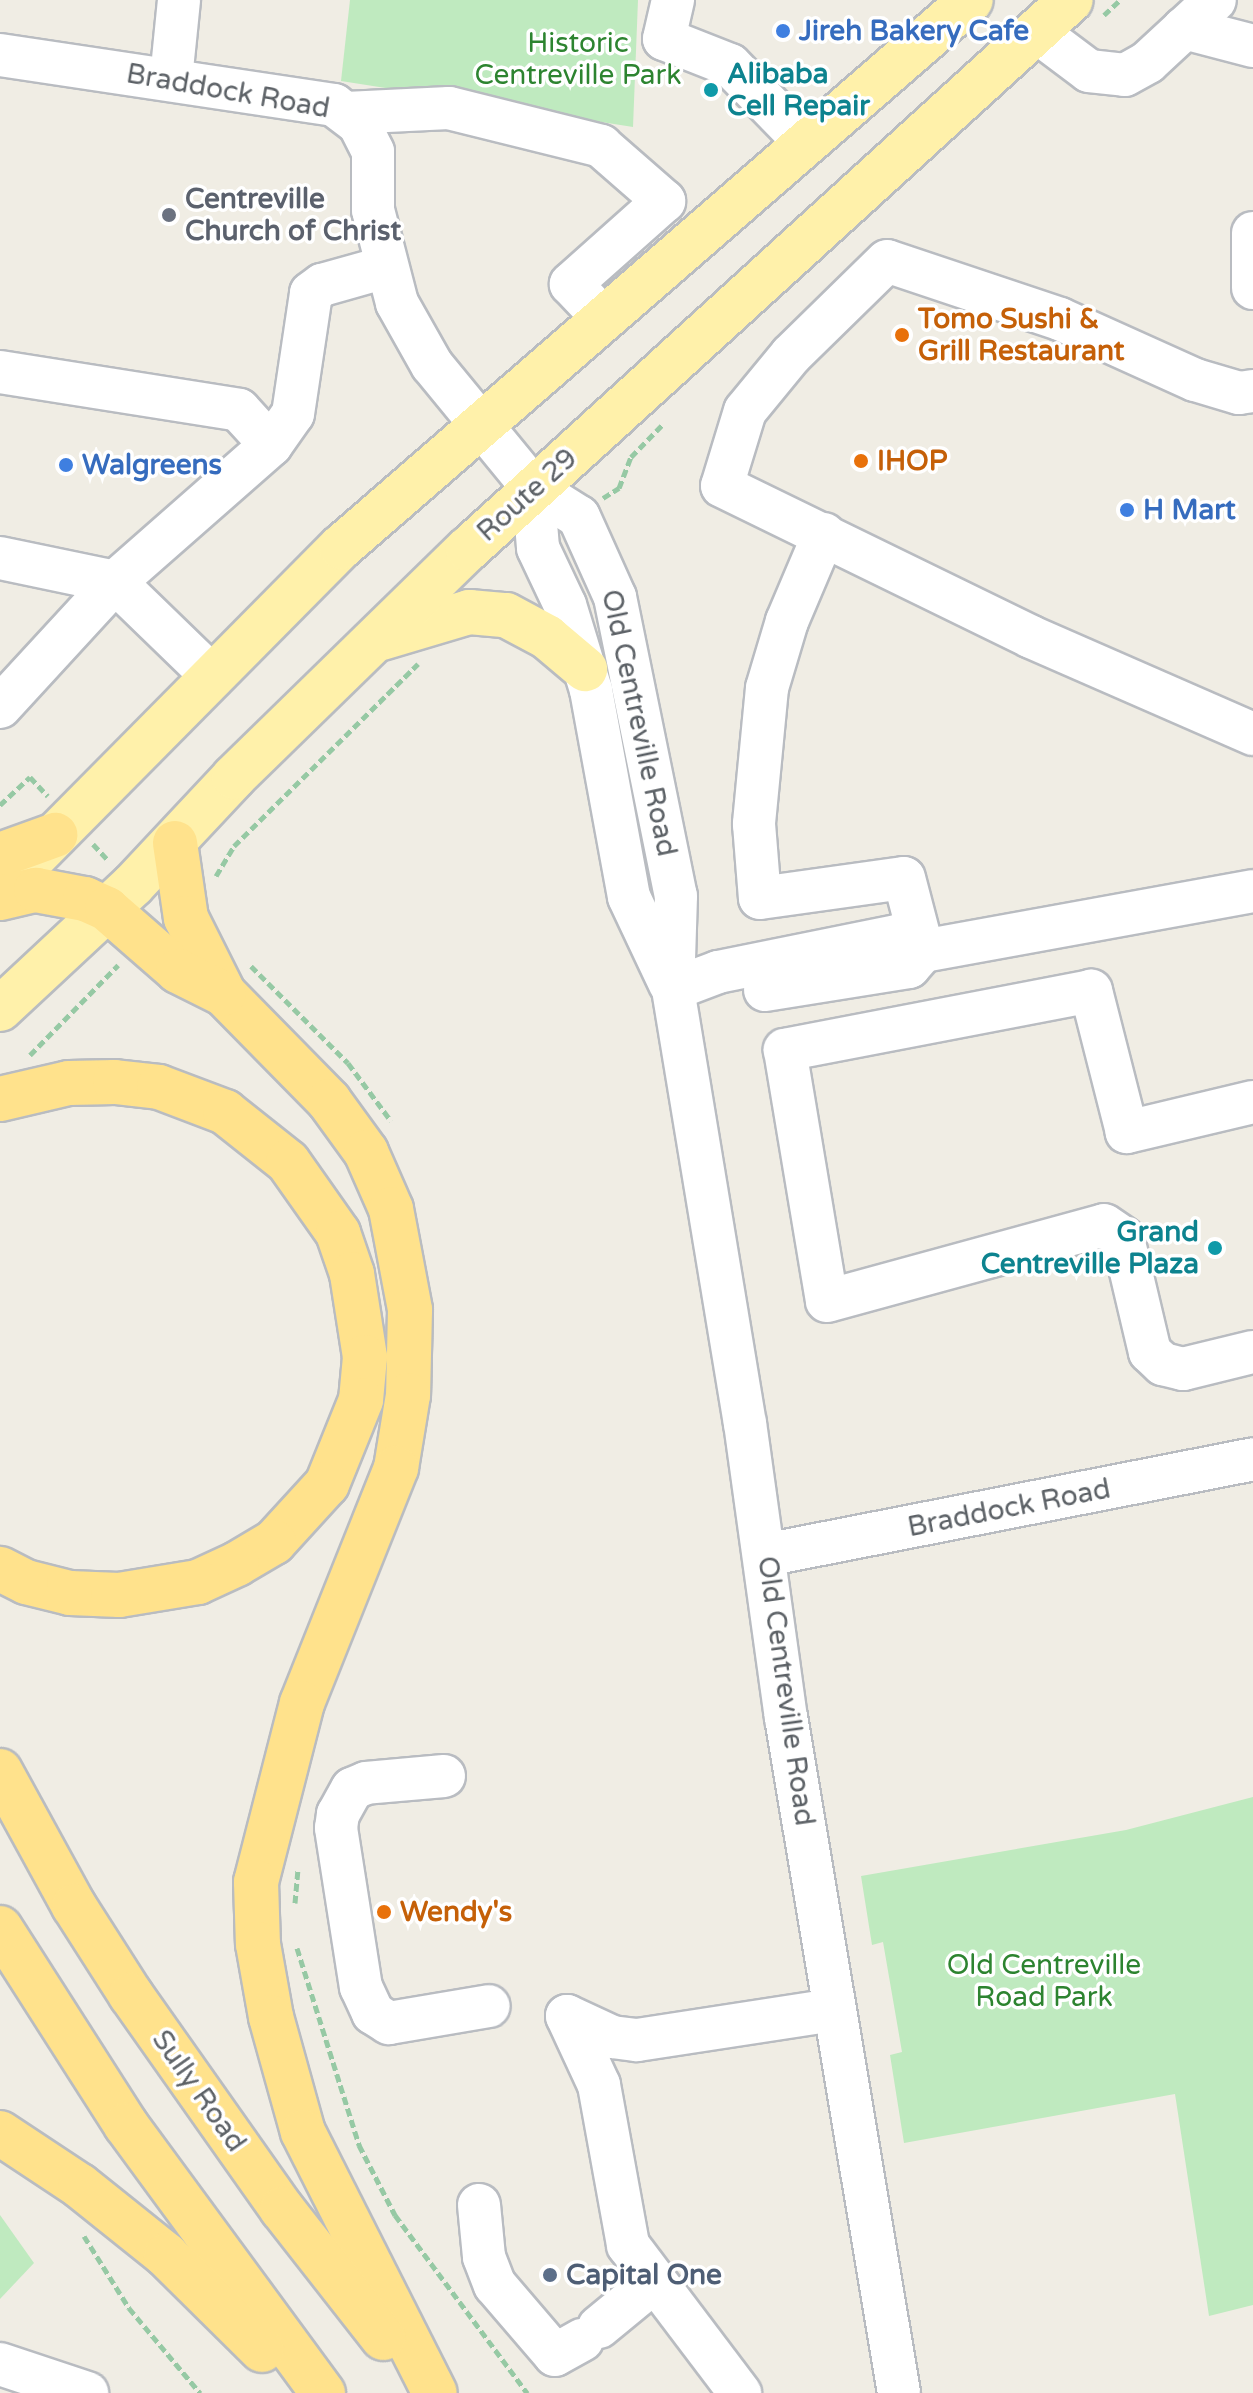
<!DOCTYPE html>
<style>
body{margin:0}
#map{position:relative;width:1253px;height:2393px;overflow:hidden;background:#f0ede4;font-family:"Varela Round",sans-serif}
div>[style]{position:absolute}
.green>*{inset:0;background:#bfeabf}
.path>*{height:5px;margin-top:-2.5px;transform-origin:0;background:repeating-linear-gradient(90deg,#96c9a4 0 8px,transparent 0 12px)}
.roads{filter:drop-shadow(2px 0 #b9bcc1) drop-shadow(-2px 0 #b9bcc1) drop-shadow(0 2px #b9bcc1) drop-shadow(0 -2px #b9bcc1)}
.minor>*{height:42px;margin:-21px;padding:0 21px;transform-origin:21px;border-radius:21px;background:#fff}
.major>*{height:44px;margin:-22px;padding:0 22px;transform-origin:22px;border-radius:22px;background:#fff1aa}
.highway>*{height:44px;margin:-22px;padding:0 22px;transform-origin:22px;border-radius:22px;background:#ffe28c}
.dots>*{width:22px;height:22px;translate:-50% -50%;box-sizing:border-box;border:4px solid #fff;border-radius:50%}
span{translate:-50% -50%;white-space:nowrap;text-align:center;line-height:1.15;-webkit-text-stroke:7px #fff;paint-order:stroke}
.shop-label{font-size:28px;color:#366cbe;font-weight:700}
.left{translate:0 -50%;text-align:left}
.park-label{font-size:28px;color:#2d8430}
.culture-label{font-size:28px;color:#0d838f;font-weight:700}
.right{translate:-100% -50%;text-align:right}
.street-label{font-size:28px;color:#5c6166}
.worship-label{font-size:28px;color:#5b616d;font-weight:700}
.food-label{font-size:28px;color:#c56008;font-weight:700}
.service-label{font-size:28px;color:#4e5e75;font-weight:700}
</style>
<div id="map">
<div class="green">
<i style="clip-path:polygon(350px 0,638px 0,633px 127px,341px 81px)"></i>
<i style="clip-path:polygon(1253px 1797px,1253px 2305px,1209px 2316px,1175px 2094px,904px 2143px,890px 2055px,902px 2052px,883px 1942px,872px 1945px,861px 1876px,1126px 1830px)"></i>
<i style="clip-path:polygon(0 2215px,34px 2263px,0 2299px)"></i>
</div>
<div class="path">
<i style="left:1104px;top:15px;width:22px;rotate:-43deg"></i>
<i style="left:603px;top:498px;width:19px;rotate:-32deg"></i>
<i style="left:619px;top:488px;width:33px;rotate:-69deg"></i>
<i style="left:631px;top:457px;width:46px;rotate:-45.9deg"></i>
<i style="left:0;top:805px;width:41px;rotate:-43deg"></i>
<i style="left:30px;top:777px;width:26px;rotate:47deg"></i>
<i style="left:93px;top:844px;width:22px;rotate:47deg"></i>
<i style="left:216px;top:876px;width:35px;rotate:-59deg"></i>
<i style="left:234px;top:846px;width:259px;rotate:-44.7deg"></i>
<i style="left:251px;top:966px;width:137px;rotate:45deg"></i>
<i style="left:348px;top:1063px;width:72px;rotate:53.4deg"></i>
<i style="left:30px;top:1055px;width:126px;rotate:-45.6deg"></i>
<i style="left:295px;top:1903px;width:34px;rotate:-85deg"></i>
<i style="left:297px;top:1948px;width:207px;rotate:72.5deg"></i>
<i style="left:359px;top:2145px;width:79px;rotate:62.8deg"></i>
<i style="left:395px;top:2215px;width:222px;rotate:53.4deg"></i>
<i style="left:84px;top:2236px;width:85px;rotate:58deg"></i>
<i style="left:129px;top:2308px;width:111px;rotate:50.1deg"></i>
</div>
<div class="roads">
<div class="minor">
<i style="left:673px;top:0;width:40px;rotate:103deg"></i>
<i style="left:664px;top:39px;width:71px;rotate:21.5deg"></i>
<i style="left:730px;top:65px;width:107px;rotate:45.8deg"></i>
<i style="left:1184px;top:28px;width:71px;rotate:14.6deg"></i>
<i style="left:1037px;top:32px;width:65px;rotate:36.9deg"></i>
<i style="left:1089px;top:71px;width:36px;rotate:6deg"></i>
<i style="left:1125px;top:75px;width:26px;rotate:-29deg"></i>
<i style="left:1148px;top:62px;width:91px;rotate:-42.8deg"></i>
<i style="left:0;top:55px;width:338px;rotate:8.5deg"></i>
<i style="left:334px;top:105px;width:31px;rotate:37deg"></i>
<i style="left:359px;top:124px;width:31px;rotate:63deg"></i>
<i style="left:373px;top:152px;width:58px;rotate:90deg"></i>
<i style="left:373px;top:210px;width:96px;rotate:75.5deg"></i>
<i style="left:397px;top:303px;width:71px;rotate:60.6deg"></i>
<i style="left:432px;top:365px;width:159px;rotate:50.6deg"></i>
<i style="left:533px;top:488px;width:54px;rotate:32.2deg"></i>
<i style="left:579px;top:517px;width:88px;rotate:65.8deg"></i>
<i style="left:615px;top:597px;width:305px;rotate:78.5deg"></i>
<i style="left:676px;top:896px;width:93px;rotate:91.8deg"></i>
<i style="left:673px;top:989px;width:440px;rotate:80.6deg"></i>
<i style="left:745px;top:1423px;width:297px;rotate:82.1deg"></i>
<i style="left:786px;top:1717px;width:685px;rotate:80.51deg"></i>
<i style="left:171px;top:79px;width:79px;rotate:-84.2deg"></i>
<i style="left:346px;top:113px;width:103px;rotate:-2.8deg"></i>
<i style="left:449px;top:108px;width:157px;rotate:14deg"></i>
<i style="left:601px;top:146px;width:84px;rotate:41.1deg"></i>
<i style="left:664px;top:201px;width:125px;rotate:138.3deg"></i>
<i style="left:571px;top:284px;width:47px;rotate:46.7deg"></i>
<i style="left:1253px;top:233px;width:55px;rotate:90deg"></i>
<i style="left:0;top:372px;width:242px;rotate:9deg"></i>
<i style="left:239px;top:410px;width:47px;rotate:47.6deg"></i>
<i style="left:1253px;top:391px;width:14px;rotate:172deg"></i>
<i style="left:1239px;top:393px;width:46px;rotate:-163.5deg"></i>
<i style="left:1195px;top:380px;width:148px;rotate:-155.7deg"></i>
<i style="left:1060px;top:319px;width:182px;rotate:-161.5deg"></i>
<i style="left:887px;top:261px;width:134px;rotate:135.6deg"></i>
<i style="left:791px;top:355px;width:72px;rotate:129.4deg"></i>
<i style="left:745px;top:411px;width:78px;rotate:107deg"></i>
<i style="left:722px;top:486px;width:344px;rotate:26deg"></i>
<i style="left:1031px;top:637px;width:242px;rotate:23.6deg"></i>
<i style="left:533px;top:488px;width:60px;rotate:85.2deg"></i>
<i style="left:538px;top:548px;width:63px;rotate:64.7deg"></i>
<i style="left:565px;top:605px;width:89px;rotate:73deg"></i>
<i style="left:591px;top:690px;width:210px;rotate:79.6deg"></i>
<i style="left:629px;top:897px;width:96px;rotate:64.8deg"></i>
<i style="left:824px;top:534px;width:95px;rotate:113deg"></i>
<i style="left:787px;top:621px;width:70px;rotate:106.6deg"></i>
<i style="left:767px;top:688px;width:137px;rotate:95.5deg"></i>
<i style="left:754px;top:824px;width:74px;rotate:85.4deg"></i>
<i style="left:760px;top:898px;width:145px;rotate:-7.9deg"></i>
<i style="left:904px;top:878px;width:75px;rotate:75.4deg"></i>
<i style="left:0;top:558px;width:117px;rotate:11.8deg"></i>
<i style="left:115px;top:582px;width:134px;rotate:44.1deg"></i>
<i style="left:0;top:707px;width:170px;rotate:-47.4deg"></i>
<i style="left:115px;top:582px;width:208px;rotate:-41.3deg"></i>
<i style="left:271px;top:445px;width:38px;rotate:-55deg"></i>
<i style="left:293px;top:414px;width:122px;rotate:-81.5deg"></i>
<i style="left:311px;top:293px;width:14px;rotate:-36deg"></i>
<i style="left:322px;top:285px;width:66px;rotate:-15.7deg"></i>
<i style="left:673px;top:989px;width:48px;rotate:-20.7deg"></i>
<i style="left:718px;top:972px;width:183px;rotate:-11.4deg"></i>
<i style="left:897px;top:936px;width:30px;rotate:30deg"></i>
<i style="left:923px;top:951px;width:335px;rotate:-10.3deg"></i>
<i style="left:765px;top:990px;width:146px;rotate:-9.1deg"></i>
<i style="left:909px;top:967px;width:21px;rotate:-49deg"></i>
<i style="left:1253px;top:1102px;width:130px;rotate:166.6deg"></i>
<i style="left:1127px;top:1132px;width:146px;rotate:-104.3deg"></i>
<i style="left:1091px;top:991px;width:312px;rotate:169.1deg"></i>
<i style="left:785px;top:1050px;width:254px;rotate:80.5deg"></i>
<i style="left:827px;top:1301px;width:287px;rotate:-15.3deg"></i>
<i style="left:1104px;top:1225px;width:23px;rotate:34deg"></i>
<i style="left:1123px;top:1238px;width:117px;rotate:76.7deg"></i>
<i style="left:1150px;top:1352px;width:18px;rotate:43deg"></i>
<i style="left:1163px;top:1364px;width:21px;rotate:14deg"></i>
<i style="left:1183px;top:1369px;width:72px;rotate:-13.7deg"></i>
<i style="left:765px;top:1555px;width:497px;rotate:-11.1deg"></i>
<i style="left:444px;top:1776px;width:78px;rotate:174.9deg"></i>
<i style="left:366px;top:1783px;width:15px;rotate:157deg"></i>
<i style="left:352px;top:1789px;width:29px;rotate:119deg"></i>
<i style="left:338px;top:1814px;width:14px;rotate:98deg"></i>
<i style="left:336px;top:1828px;width:161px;rotate:81.1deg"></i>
<i style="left:361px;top:1987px;width:29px;rotate:65deg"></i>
<i style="left:373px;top:2013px;width:19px;rotate:32deg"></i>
<i style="left:389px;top:2023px;width:101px;rotate:-9.6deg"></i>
<i style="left:567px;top:2016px;width:76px;rotate:65.1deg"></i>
<i style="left:599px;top:2085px;width:163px;rotate:79.7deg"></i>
<i style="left:628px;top:2245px;width:186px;rotate:52.9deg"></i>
<i style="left:567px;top:2016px;width:50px;rotate:25deg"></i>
<i style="left:612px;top:2037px;width:25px;rotate:7deg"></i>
<i style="left:637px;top:2040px;width:198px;rotate:-8.7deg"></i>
<i style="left:479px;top:2205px;width:52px;rotate:84.5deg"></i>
<i style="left:484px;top:2257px;width:30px;rotate:69deg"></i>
<i style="left:495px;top:2285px;width:92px;rotate:49.4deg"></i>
<i style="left:555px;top:2355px;width:31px;rotate:-29deg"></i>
<i style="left:599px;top:2327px;width:72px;rotate:-39.4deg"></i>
<i style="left:0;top:2364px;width:92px;rotate:18.4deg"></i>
</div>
<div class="major">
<i style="left:382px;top:638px;width:91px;rotate:-16.6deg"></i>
<i style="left:469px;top:612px;width:37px;rotate:5deg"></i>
<i style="left:506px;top:615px;width:47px;rotate:28.2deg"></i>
<i style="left:547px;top:637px;width:50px;rotate:40.1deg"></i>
<i style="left:29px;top:862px;width:443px;rotate:-45.3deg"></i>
<i style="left:341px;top:547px;width:834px;rotate:-40.97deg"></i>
<i style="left:0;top:1009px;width:182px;rotate:-43deg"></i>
<i style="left:133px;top:885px;width:148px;rotate:-46.9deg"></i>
<i style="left:234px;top:777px;width:327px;rotate:-44.3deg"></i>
<i style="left:468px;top:549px;width:815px;rotate:-42.32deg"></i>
</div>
<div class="highway">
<i style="left:175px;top:843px;width:76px;rotate:81.7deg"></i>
<i style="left:186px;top:918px;width:85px;rotate:63.4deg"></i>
<i style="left:224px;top:994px;width:150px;rotate:45.5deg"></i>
<i style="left:329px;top:1101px;width:63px;rotate:54deg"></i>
<i style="left:366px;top:1152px;width:62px;rotate:66.3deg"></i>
<i style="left:391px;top:1209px;width:103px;rotate:79.3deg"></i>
<i style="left:410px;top:1310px;width:85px;rotate:91.3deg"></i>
<i style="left:408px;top:1395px;width:74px;rotate:99.3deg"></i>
<i style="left:396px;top:1468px;width:253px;rotate:111.8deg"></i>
<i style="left:302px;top:1703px;width:185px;rotate:104.4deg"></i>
<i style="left:256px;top:1882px;width:62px;rotate:88.2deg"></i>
<i style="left:258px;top:1944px;width:74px;rotate:79.9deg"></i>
<i style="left:271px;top:2017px;width:119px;rotate:74.5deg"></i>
<i style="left:303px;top:2132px;width:292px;rotate:63.2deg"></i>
<i style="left:0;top:855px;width:59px;rotate:-20deg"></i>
<i style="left:0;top:898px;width:37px;rotate:-13deg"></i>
<i style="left:36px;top:890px;width:50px;rotate:10.4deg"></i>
<i style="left:85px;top:899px;width:24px;rotate:24deg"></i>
<i style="left:107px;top:909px;width:94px;rotate:41.1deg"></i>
<i style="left:178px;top:971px;width:51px;rotate:26.6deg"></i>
<i style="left:0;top:1099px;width:71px;rotate:-13.1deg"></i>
<i style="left:69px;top:1083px;width:46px;rotate:-1.2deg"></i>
<i style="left:115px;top:1082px;width:44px;rotate:6.5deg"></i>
<i style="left:159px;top:1087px;width:71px;rotate:20.7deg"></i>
<i style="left:225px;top:1112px;width:80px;rotate:38.4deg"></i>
<i style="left:288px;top:1162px;width:87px;rotate:54.8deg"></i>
<i style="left:338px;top:1233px;width:43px;rotate:71.1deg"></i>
<i style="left:352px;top:1274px;width:84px;rotate:81.1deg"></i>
<i style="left:365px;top:1357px;width:43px;rotate:95.3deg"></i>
<i style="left:361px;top:1400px;width:91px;rotate:112deg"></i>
<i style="left:327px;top:1484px;width:79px;rotate:132.4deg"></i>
<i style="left:274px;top:1542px;width:43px;rotate:149.3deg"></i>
<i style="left:237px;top:1564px;width:43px;rotate:155.2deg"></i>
<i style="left:198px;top:1582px;width:80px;rotate:170.7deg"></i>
<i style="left:119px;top:1595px;width:49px;rotate:-177.7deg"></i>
<i style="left:70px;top:1593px;width:45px;rotate:-166deg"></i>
<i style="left:26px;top:1582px;width:29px;rotate:-153deg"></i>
<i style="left:0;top:1771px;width:154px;rotate:61.3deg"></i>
<i style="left:74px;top:1906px;width:106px;rotate:57.4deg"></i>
<i style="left:131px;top:1995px;width:262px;rotate:54.8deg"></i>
<i style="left:282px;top:2209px;width:164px;rotate:51.9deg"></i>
<i style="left:0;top:1928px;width:234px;rotate:57.4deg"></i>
<i style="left:126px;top:2125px;width:333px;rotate:53.7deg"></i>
<i style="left:0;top:2133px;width:96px;rotate:33.5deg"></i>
<i style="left:80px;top:2186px;width:110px;rotate:38.7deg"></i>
<i style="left:166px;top:2255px;width:135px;rotate:44.7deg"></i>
</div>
</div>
<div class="dots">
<i style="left:783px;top:31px;background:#3f7fe0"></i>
<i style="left:711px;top:90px;background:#0f9aa8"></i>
<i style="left:169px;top:215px;background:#6b7280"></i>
<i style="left:902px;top:335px;background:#e8710a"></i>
<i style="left:861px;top:461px;background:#e8710a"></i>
<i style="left:66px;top:465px;background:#3f7fe0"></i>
<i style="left:1127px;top:510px;background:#3f7fe0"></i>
<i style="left:1215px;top:1248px;background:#0f9aa8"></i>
<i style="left:384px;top:1912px;background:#e8710a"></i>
<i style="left:550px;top:2275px;background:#5c6f8a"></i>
</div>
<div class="shop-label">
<span class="left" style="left:799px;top:31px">Jireh Bakery Cafe</span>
<span class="left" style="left:82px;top:465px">Walgreens</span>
<span class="left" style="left:1143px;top:510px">H Mart</span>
</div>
<div class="park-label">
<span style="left:578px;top:59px">Historic<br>Centreville Park</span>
<span style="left:1044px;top:1981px">Old Centreville<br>Road Park</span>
</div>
<div class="culture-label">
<span class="left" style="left:727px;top:90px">Alibaba<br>Cell Repair</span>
<span class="right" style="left:1199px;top:1248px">Grand<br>Centreville Plaza</span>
</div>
<div class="street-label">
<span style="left:228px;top:91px;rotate:10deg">Braddock Road</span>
<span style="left:527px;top:495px;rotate:-42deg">Route 29</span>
<span style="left:639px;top:723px;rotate:78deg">Old Centreville Road</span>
<span style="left:1009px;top:1508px;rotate:-11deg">Braddock Road</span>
<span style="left:786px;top:1691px;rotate:82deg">Old Centreville Road</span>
<span style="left:199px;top:2091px;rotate:55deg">Sully Road</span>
</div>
<div class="worship-label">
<span class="left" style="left:185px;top:215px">Centreville<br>Church of Christ</span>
</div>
<div class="food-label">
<span class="left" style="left:918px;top:335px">Tomo Sushi &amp;<br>Grill Restaurant</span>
<span class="left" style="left:877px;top:461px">IHOP</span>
<span class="left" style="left:400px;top:1912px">Wendy's</span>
</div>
<div class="service-label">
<span class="left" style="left:566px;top:2275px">Capital One</span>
</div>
</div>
